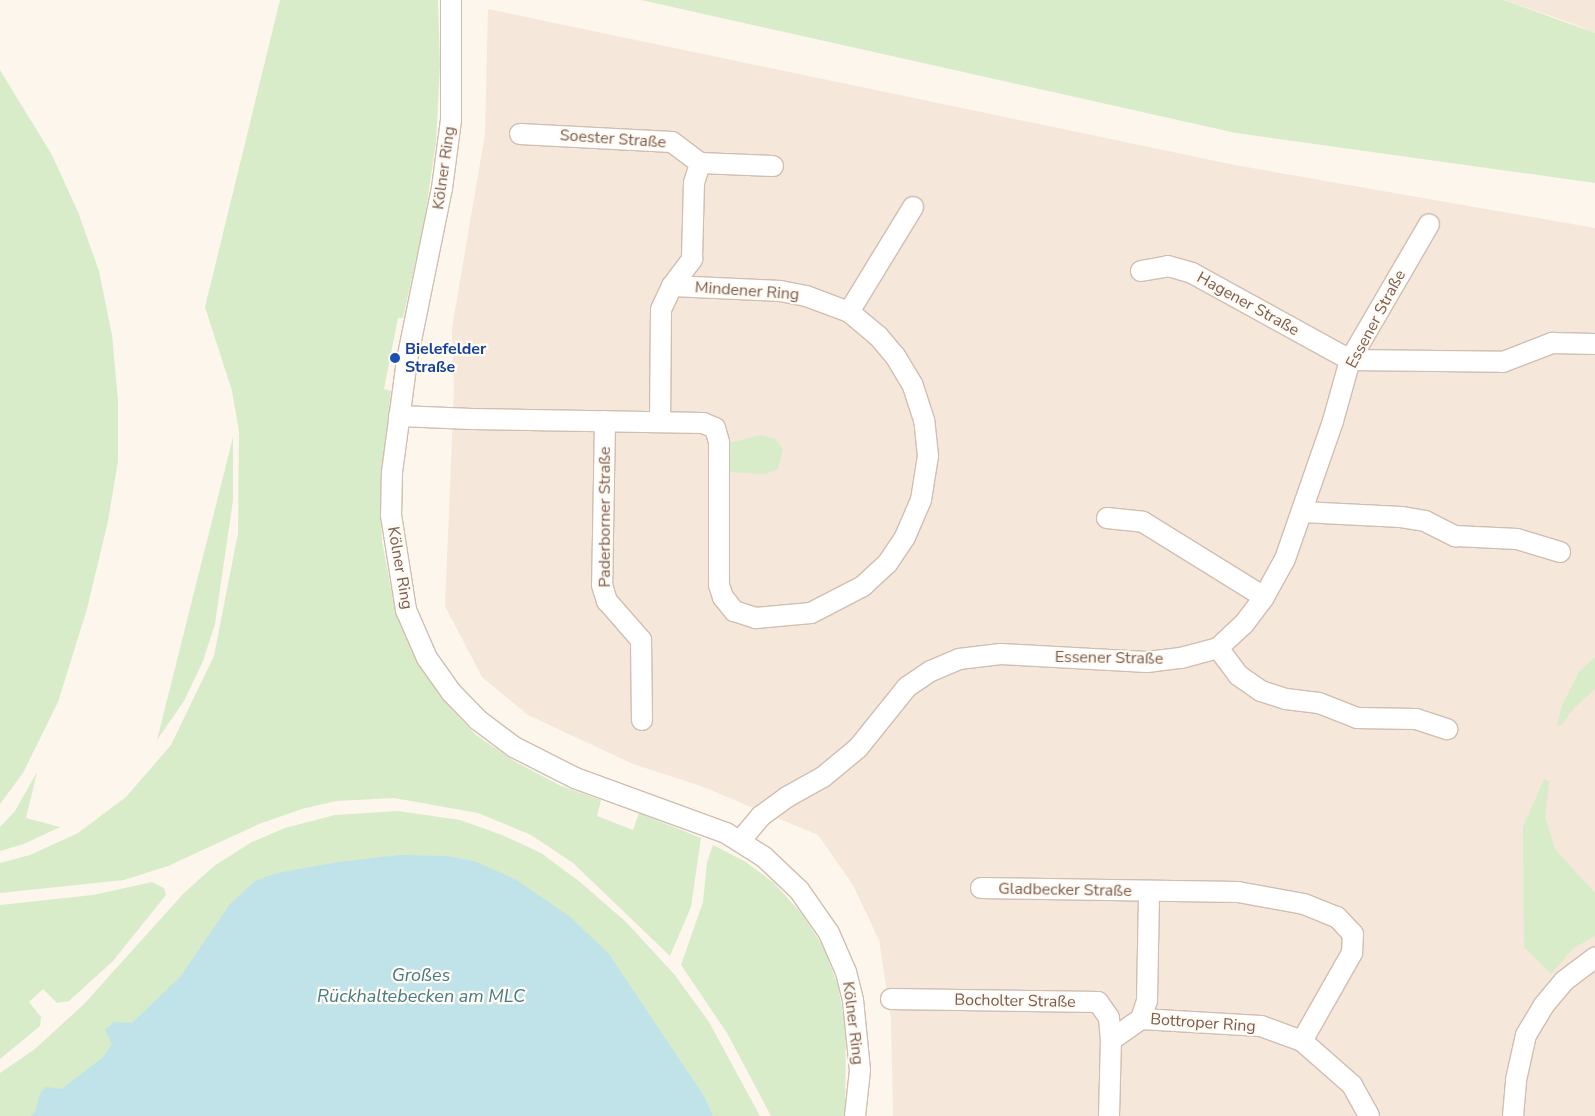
<!DOCTYPE html>
<meta charset="utf-8">
<style>
body{margin:0}
#map{position:relative;width:1595px;height:1116px;overflow:hidden;background:#fdf6ec;font-family:"Nunito Sans",sans-serif}
div>[style]{position:absolute}
.residential>*{inset:0;background:#f5e8da}
.green>*{inset:0;background:#d8ecc9}
.water>*{inset:0;background:#bfe3e8}
.roads{filter:drop-shadow(1px 0 #d1beb0) drop-shadow(-1px 0 #d1beb0) drop-shadow(0 1px #d1beb0) drop-shadow(0 -1px #d1beb0)}
.minor>*{height:20px;margin:-10px;padding:0 10px;transform-origin:10px;border-radius:10px;background:#fff}
.dots>*{width:14px;height:14px;translate:-50% -50%;box-sizing:border-box;border:2px solid #fffaf3;border-radius:50%}
span{translate:-50% -50%;white-space:nowrap;text-align:center;line-height:1.15;-webkit-text-stroke:4.5px #fffaf3;paint-order:stroke}
.street-label{font-size:16px;color:#7a5c4d}
.transit-label{font-size:16px;color:#164399;font-weight:700}
.left{translate:0 -50%;text-align:left}
.water-label{font-size:18px;color:#437c86;font-style:italic}
</style>
<div id="map">
<div class="residential">
<i style="clip-path:polygon(1504px 0,1595px 0,1595px 33px,1571px 23px)"></i>
<i style="clip-path:polygon(488px 9px,1235px 165px,1595px 228px,1595px 1116px,893px 1116px,891px 1019px,879px 940px,853px 885px,818px 835px,701px 786px,633px 764px,528px 715px,482px 677px,445px 606px,454px 390px,452px 328px,485px 134px)"></i>
</div>
<div class="green">
<i style="clip-path:polygon(280px 0,438px 0,440px 65px,436px 142px,424px 223px,403px 318px,398px 318px,384px 389px,391px 391px,380px 492px,382px 541px,394px 605px,414px 655px,441px 698px,476px 735px,514px 761px,561px 786px,601px 800px,597px 816px,633px 830px,639px 813px,701px 838px,691px 907px,670px 956px,573px 863px,531px 835px,478px 813px,394px 798px,336px 801px,302px 809px,259px 824px,168px 866px,124px 880px,0 893px,0 863px,30px 855px,78px 833px,126px 797px,171px 745px,214px 656px,238px 533px,239px 432px,232px 391px,205px 307px)"></i>
<i style="clip-path:polygon(641px 0,1504px 0,1595px 33px,1595px 183px,1236px 133px)"></i>
<i style="clip-path:polygon(0 70px,52px 155px,78px 212px,99px 271px,112px 335px,118px 400px,118px 461px,108px 521px,87px 609px,58px 702px,23px 773px,0 804px)"></i>
<i style="clip-path:polygon(761px 435px,775px 439px,783px 449px,778px 469px,765px 474px,729px 472px,729px 443px)"></i>
<i style="clip-path:polygon(233px 437px,233px 500px,215px 624px,203px 661px,184px 701px,157px 740px)"></i>
<i style="clip-path:polygon(1595px 657px,1595px 689px,1572px 710px,1562px 725px,1557px 725px,1562px 705px,1579px 672px)"></i>
<i style="clip-path:polygon(37px 772px,26px 818px,60px 827px,24px 844px,0 851px,0 827px,15px 811px)"></i>
<i style="clip-path:polygon(1544px 779px,1549px 781px,1545px 817px,1555px 849px,1595px 893px,1595px 936px,1574px 948px,1551px 974px,1524px 947px,1523px 827px)"></i>
<i style="clip-path:polygon(398px 811px,460px 820px,502px 835px,541px 853px,580px 882px,626px 922px,674px 974px,709px 1022px,760px 1116px,0 1116px,0 1073px,35px 1049px,84px 1004px,184px 893px,214px 866px,252px 842px,285px 828px,335px 815px)"></i>
<i style="clip-path:polygon(713px 845px,746px 862px,774px 883px,802px 914px,824px 948px,838px 986px,846px 1029px,845px 1116px,771px 1116px,727px 1033px,681px 965px,703px 902px,707px 862px)"></i>
<i style="clip-path:polygon(152px 882px,164px 888px,166px 895px,113px 961px,69px 1001px,57px 1003px,43px 989px,29px 1002px,41px 1017px,40px 1026px,0 1059px,0 905px,93px 895px)"></i>
</div>
<div class="water">
<i style="clip-path:polygon(399px 855px,447px 856px,474px 861px,515px 879px,569px 916px,609px 954px,704px 1096px,713px 1116px,31px 1116px,35px 1112px,40px 1093px,46px 1087px,62px 1089px,103px 1057px,112px 1044px,105px 1030px,114px 1022px,132px 1023px,180px 977px,230px 904px,255px 881px,277px 873px,339px 862px)"></i>
</div>
<div class="roads">
<div class="minor">
<i style="left:451px;top:0;width:120px;rotate:90deg"></i>
<i style="left:451px;top:120px;width:69px;rotate:97.5deg"></i>
<i style="left:442px;top:188px;width:176px;rotate:101.5deg"></i>
<i style="left:407px;top:360px;width:113px;rotate:97.6deg"></i>
<i style="left:392px;top:472px;width:43px;rotate:91.3deg"></i>
<i style="left:391px;top:515px;width:96px;rotate:81deg"></i>
<i style="left:406px;top:610px;width:52px;rotate:66.4deg"></i>
<i style="left:427px;top:658px;width:42px;rotate:54.8deg"></i>
<i style="left:451px;top:692px;width:39px;rotate:46deg"></i>
<i style="left:478px;top:720px;width:45px;rotate:36.9deg"></i>
<i style="left:514px;top:747px;width:68px;rotate:26.9deg"></i>
<i style="left:575px;top:778px;width:161px;rotate:20deg"></i>
<i style="left:726px;top:833px;width:45px;rotate:32.3deg"></i>
<i style="left:764px;top:857px;width:48px;rotate:43.3deg"></i>
<i style="left:799px;top:890px;width:52px;rotate:55.1deg"></i>
<i style="left:829px;top:933px;width:43px;rotate:66.4deg"></i>
<i style="left:846px;top:972px;width:29px;rotate:76deg"></i>
<i style="left:853px;top:1000px;width:70px;rotate:84.3deg"></i>
<i style="left:860px;top:1070px;width:46px;rotate:96.2deg"></i>
<i style="left:520px;top:134px;width:152px;rotate:3deg"></i>
<i style="left:672px;top:142px;width:35px;rotate:37deg"></i>
<i style="left:700px;top:163px;width:73px;rotate:2.4deg"></i>
<i style="left:1141px;top:271px;width:27px;rotate:-10deg"></i>
<i style="left:1168px;top:266px;width:25px;rotate:16deg"></i>
<i style="left:1192px;top:273px;width:180px;rotate:28.8deg"></i>
<i style="left:672px;top:286px;width:34px;rotate:-53deg"></i>
<i style="left:692px;top:259px;width:76px;rotate:-88.5deg"></i>
<i style="left:694px;top:183px;width:21px;rotate:-73deg"></i>
<i style="left:849px;top:312px;width:123px;rotate:-58.6deg"></i>
<i style="left:1350px;top:360px;width:153px;rotate:0.7deg"></i>
<i style="left:1503px;top:362px;width:53px;rotate:-21.2deg"></i>
<i style="left:1552px;top:343px;width:43px;rotate:1.3deg"></i>
<i style="left:399px;top:416px;width:73px;rotate:2.4deg"></i>
<i style="left:472px;top:419px;width:231px;rotate:1deg"></i>
<i style="left:703px;top:423px;width:13px;rotate:23deg"></i>
<i style="left:715px;top:428px;width:15px;rotate:74deg"></i>
<i style="left:719px;top:442px;width:143px;rotate:90deg"></i>
<i style="left:719px;top:585px;width:13px;rotate:72deg"></i>
<i style="left:723px;top:597px;width:18px;rotate:52deg"></i>
<i style="left:734px;top:611px;width:23px;rotate:18deg"></i>
<i style="left:756px;top:618px;width:55px;rotate:-5.2deg"></i>
<i style="left:811px;top:613px;width:59px;rotate:-27.4deg"></i>
<i style="left:863px;top:586px;width:33px;rotate:-43deg"></i>
<i style="left:887px;top:564px;width:32px;rotate:-56deg"></i>
<i style="left:905px;top:537px;width:40px;rotate:-66.6deg"></i>
<i style="left:921px;top:500px;width:45px;rotate:-81deg"></i>
<i style="left:928px;top:456px;width:36px;rotate:-96deg"></i>
<i style="left:924px;top:420px;width:38px;rotate:-108deg"></i>
<i style="left:912px;top:384px;width:33px;rotate:-121deg"></i>
<i style="left:895px;top:356px;width:26px;rotate:-130deg"></i>
<i style="left:878px;top:336px;width:38px;rotate:-140deg"></i>
<i style="left:849px;top:312px;width:46px;rotate:-159.6deg"></i>
<i style="left:806px;top:296px;width:25px;rotate:-169deg"></i>
<i style="left:781px;top:291px;width:109px;rotate:-177.4deg"></i>
<i style="left:672px;top:286px;width:26px;rotate:115deg"></i>
<i style="left:661px;top:310px;width:112px;rotate:90.5deg"></i>
<i style="left:605px;top:421px;width:164px;rotate:91deg"></i>
<i style="left:602px;top:585px;width:17px;rotate:73deg"></i>
<i style="left:607px;top:601px;width:52px;rotate:48.9deg"></i>
<i style="left:641px;top:640px;width:80px;rotate:89.3deg"></i>
<i style="left:1302px;top:512px;width:99px;rotate:2.9deg"></i>
<i style="left:1401px;top:517px;width:24px;rotate:9deg"></i>
<i style="left:1425px;top:521px;width:34px;rotate:27deg"></i>
<i style="left:1455px;top:536px;width:62px;rotate:2.8deg"></i>
<i style="left:1517px;top:539px;width:45px;rotate:16.8deg"></i>
<i style="left:1107px;top:518px;width:36px;rotate:6deg"></i>
<i style="left:1143px;top:522px;width:142px;rotate:31.8deg"></i>
<i style="left:1218px;top:648px;width:34px;rotate:53deg"></i>
<i style="left:1238px;top:675px;width:28px;rotate:35deg"></i>
<i style="left:1261px;top:691px;width:26px;rotate:18deg"></i>
<i style="left:1286px;top:699px;width:33px;rotate:7deg"></i>
<i style="left:1319px;top:703px;width:41px;rotate:21.5deg"></i>
<i style="left:1357px;top:718px;width:59px;rotate:1deg"></i>
<i style="left:1416px;top:719px;width:33px;rotate:18deg"></i>
<i style="left:740px;top:841px;width:33px;rotate:-50deg"></i>
<i style="left:761px;top:816px;width:32px;rotate:-36deg"></i>
<i style="left:787px;top:797px;width:41px;rotate:-29.1deg"></i>
<i style="left:823px;top:777px;width:45px;rotate:-39.6deg"></i>
<i style="left:858px;top:748px;width:78px;rotate:-51.2deg"></i>
<i style="left:907px;top:687px;width:29px;rotate:-34deg"></i>
<i style="left:931px;top:671px;width:30px;rotate:-23deg"></i>
<i style="left:959px;top:659px;width:42px;rotate:-6.8deg"></i>
<i style="left:1001px;top:654px;width:146px;rotate:3.1deg"></i>
<i style="left:1147px;top:662px;width:34px;rotate:-7deg"></i>
<i style="left:1181px;top:658px;width:38px;rotate:-15deg"></i>
<i style="left:1218px;top:648px;width:35px;rotate:-43deg"></i>
<i style="left:1244px;top:624px;width:34px;rotate:-53deg"></i>
<i style="left:1264px;top:597px;width:43px;rotate:-61.1deg"></i>
<i style="left:1285px;top:559px;width:146px;rotate:-70.8deg"></i>
<i style="left:1333px;top:421px;width:63px;rotate:-74.4deg"></i>
<i style="left:1350px;top:360px;width:157px;rotate:-59.8deg"></i>
<i style="left:981px;top:888px;width:257px;rotate:0.9deg"></i>
<i style="left:1238px;top:892px;width:67px;rotate:10.3deg"></i>
<i style="left:1304px;top:904px;width:35px;rotate:22deg"></i>
<i style="left:1337px;top:917px;width:23px;rotate:47deg"></i>
<i style="left:1353px;top:934px;width:19px;rotate:93deg"></i>
<i style="left:1352px;top:953px;width:101px;rotate:119.6deg"></i>
<i style="left:891px;top:999px;width:207px;rotate:0.8deg"></i>
<i style="left:1098px;top:1002px;width:19px;rotate:55deg"></i>
<i style="left:1109px;top:1018px;width:22px;rotate:85deg"></i>
<i style="left:1141px;top:1019px;width:20px;rotate:-72deg"></i>
<i style="left:1147px;top:1000px;width:108px;rotate:-88.9deg"></i>
<i style="left:1109px;top:1116px;width:76px;rotate:-88.5deg"></i>
<i style="left:1111px;top:1040px;width:37px;rotate:-35deg"></i>
<i style="left:1141px;top:1019px;width:120px;rotate:3.3deg"></i>
<i style="left:1261px;top:1026px;width:44px;rotate:20.1deg"></i>
<i style="left:1302px;top:1041px;width:67px;rotate:41.3deg"></i>
<i style="left:1352px;top:1085px;width:35px;rotate:61deg"></i>
<i style="left:1513px;top:1116px;width:36px;rotate:-85deg"></i>
<i style="left:1516px;top:1080px;width:46px;rotate:-77.5deg"></i>
<i style="left:1526px;top:1035px;width:35px;rotate:-59deg"></i>
<i style="left:1544px;top:1005px;width:31px;rotate:-50deg"></i>
<i style="left:1564px;top:981px;width:39px;rotate:-37deg"></i>
</div>
</div>
<div class="dots">
<i style="left:395px;top:358px;background:#1a4fb4"></i>
</div>
<div class="street-label">
<span style="left:613px;top:139px;rotate:4deg">Soester Straße</span>
<span style="left:444px;top:168px;rotate:-82deg">Kölner Ring</span>
<span style="left:747px;top:291px;rotate:4deg">Mindener Ring</span>
<span style="left:1248px;top:304px;rotate:29deg">Hagener Straße</span>
<span style="left:1376px;top:319px;rotate:-62deg">Essener Straße</span>
<span style="left:605px;top:517px;rotate:-90deg">Paderborner Straße</span>
<span style="left:400px;top:568px;rotate:80deg">Kölner Ring</span>
<span style="left:1109px;top:658px;rotate:1deg">Essener Straße</span>
<span style="left:1065px;top:890px;rotate:1deg">Gladbecker Straße</span>
<span style="left:1015px;top:1001px;rotate:1deg">Bocholter Straße</span>
<span style="left:853px;top:1023px;rotate:83deg">Kölner Ring</span>
<span style="left:1203px;top:1023px;rotate:4deg">Bottroper Ring</span>
</div>
<div class="transit-label">
<span class="left" style="left:405px;top:358px">Bielefelder<br>Straße</span>
</div>
<div class="water-label">
<span style="left:421px;top:986px">Großes<br>Rückhaltebecken am MLC</span>
</div>
</div>
